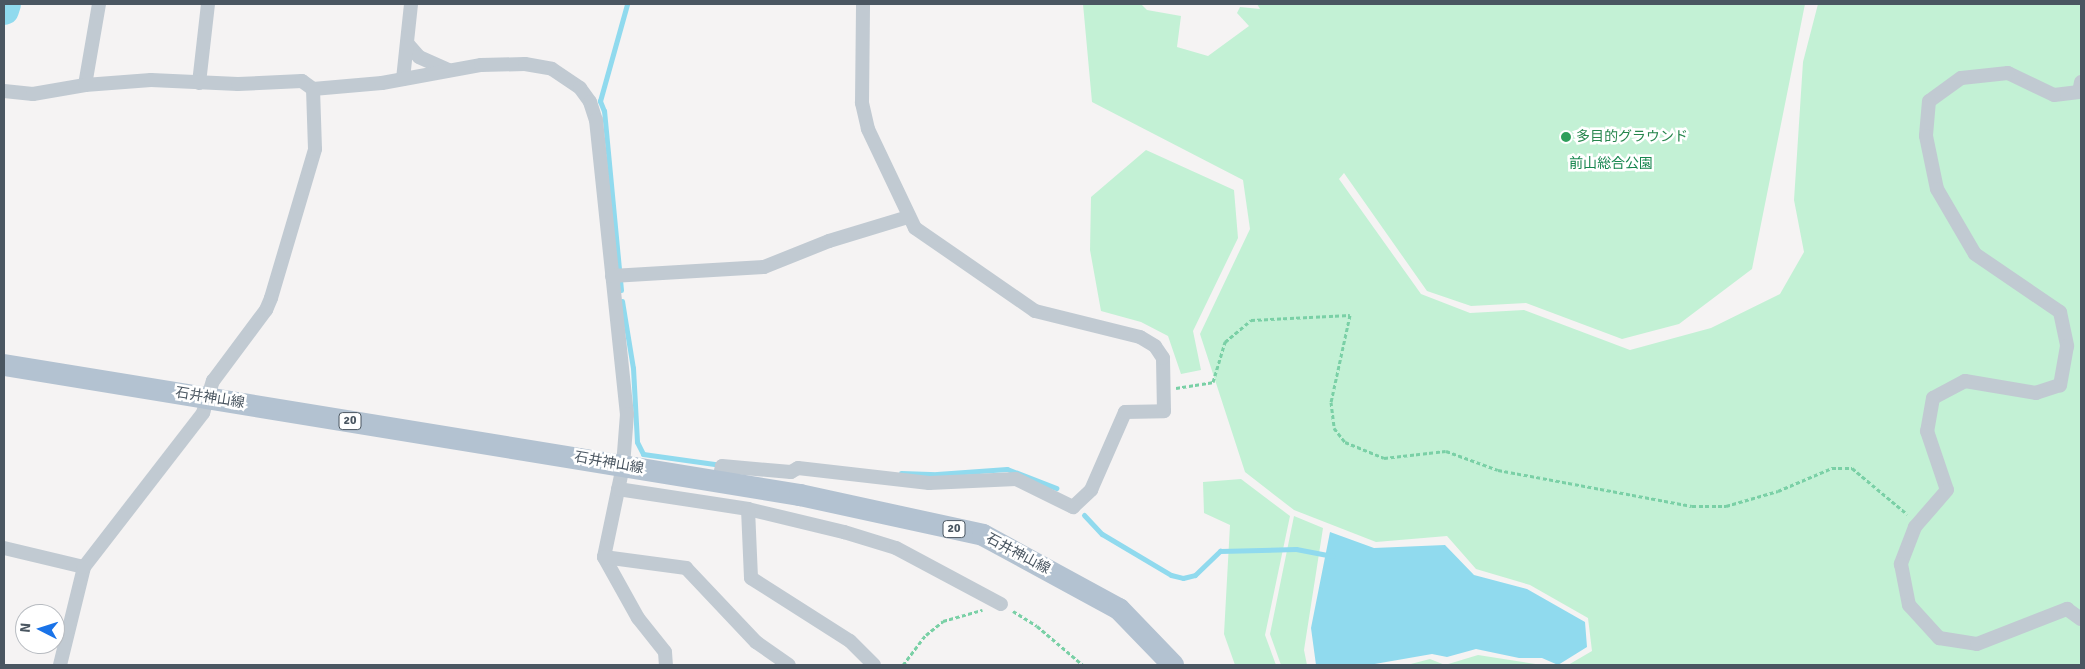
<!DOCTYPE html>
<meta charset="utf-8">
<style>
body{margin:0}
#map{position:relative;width:2085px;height:669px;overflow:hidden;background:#f5f3f3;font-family:Signika,"Noto Sans JP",sans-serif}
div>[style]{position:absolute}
.green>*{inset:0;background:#c3f1d5}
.water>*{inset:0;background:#90daee}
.stream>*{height:5px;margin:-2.5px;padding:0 2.5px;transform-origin:2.5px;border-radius:2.5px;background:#90daee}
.river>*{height:30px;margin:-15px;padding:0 15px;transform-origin:15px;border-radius:15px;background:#90daee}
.path>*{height:3px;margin-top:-1.5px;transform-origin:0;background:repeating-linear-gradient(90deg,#7ad0a6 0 4px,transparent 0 6.5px)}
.minor>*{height:14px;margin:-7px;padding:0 7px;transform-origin:7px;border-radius:7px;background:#c1cad2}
.primary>*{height:22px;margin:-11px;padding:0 11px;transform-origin:11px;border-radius:11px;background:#b3c2d1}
.dots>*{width:14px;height:14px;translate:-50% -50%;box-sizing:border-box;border:2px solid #fff;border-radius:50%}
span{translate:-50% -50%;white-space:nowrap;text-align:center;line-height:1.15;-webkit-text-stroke:5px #fff;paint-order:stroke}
.shield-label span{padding:1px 4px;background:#fff;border:1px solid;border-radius:4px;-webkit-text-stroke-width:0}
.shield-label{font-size:12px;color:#4a5661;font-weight:700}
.leisure-label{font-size:14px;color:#27864d}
.left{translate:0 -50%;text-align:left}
.park-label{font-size:14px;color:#17864f}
.street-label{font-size:14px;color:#4a5661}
.frame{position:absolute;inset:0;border:5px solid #4a5661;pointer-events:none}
.north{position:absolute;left:15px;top:604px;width:50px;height:50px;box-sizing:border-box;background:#fff;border:1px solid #b7bbc0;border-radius:50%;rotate:275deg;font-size:14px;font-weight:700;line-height:20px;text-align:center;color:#4a5661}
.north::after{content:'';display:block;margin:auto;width:18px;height:22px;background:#1a73e8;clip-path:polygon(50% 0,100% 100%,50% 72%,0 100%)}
</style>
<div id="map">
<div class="green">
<i style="clip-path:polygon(1083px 4px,1141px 4px,1147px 10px,1181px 16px,1177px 47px,1208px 56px,1249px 26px,1237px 13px,1240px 7px,1260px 9px,1257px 4px,1805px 4px,1752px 269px,1679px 324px,1622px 339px,1526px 303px,1471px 306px,1427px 291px,1344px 173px,1339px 179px,1421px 294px,1470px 313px,1524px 310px,1630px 350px,1711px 328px,1780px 294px,1804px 252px,1794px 200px,1803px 62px,1818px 4px,2081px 4px,2081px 665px,1568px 665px,1592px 651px,1588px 618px,1530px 585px,1476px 569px,1447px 536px,1376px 542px,1294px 510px,1245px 472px,1200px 334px,1250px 229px,1243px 180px,1092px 102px)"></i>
<i style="clip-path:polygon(1146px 150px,1234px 190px,1238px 238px,1193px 331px,1201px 370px,1181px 374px,1168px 336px,1141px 322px,1101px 311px,1090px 250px,1091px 197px)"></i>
<i style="clip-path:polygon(1241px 479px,1290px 516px,1265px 635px,1276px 665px,1235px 665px,1224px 634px,1230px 525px,1204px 513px,1203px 482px)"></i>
<i style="clip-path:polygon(1294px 516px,1323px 528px,1304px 650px,1307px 665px,1281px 665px,1270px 634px)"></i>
<i style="clip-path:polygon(1478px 655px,1542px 665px,1407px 665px,1430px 659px,1445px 665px)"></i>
</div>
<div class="water">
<i style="clip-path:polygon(1330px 532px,1374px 548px,1445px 545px,1474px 575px,1527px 589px,1585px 622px,1587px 647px,1558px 665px,1542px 658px,1519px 658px,1476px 649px,1447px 657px,1432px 654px,1369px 665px,1316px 665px,1311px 628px)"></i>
</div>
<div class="stream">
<i style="left:621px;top:290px;width:180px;rotate:-95.4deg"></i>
<i style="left:604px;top:111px;width:11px;rotate:-112deg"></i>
<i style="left:600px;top:101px;width:101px;rotate:-74.4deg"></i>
<i style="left:622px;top:301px;width:68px;rotate:80.7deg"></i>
<i style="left:633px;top:368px;width:74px;rotate:86.9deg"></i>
<i style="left:637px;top:442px;width:13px;rotate:63deg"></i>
<i style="left:643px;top:454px;width:72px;rotate:8deg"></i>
<i style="left:901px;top:473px;width:36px;rotate:2deg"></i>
<i style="left:937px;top:474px;width:70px;rotate:-4.1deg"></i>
<i style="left:1007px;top:469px;width:53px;rotate:21.2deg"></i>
<i style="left:1084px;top:515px;width:26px;rotate:47deg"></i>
<i style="left:1102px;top:534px;width:80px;rotate:30.7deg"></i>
<i style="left:1171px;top:575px;width:12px;rotate:14deg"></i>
<i style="left:1183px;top:578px;width:12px;rotate:-14deg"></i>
<i style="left:1195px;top:575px;width:35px;rotate:-44deg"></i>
<i style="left:1220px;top:551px;width:76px;rotate:-1.5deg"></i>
<i style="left:1296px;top:549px;width:37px;rotate:11deg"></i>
</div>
<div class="river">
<i style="left:4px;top:10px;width:6px;rotate:-72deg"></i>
</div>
<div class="path">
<i style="left:1176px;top:388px;width:37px;rotate:-9deg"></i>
<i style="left:1213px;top:382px;width:42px;rotate:-73.3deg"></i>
<i style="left:1225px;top:342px;width:34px;rotate:-40deg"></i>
<i style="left:1251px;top:320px;width:99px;rotate:-2.9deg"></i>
<i style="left:1350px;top:315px;width:89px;rotate:102.3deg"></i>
<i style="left:1331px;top:402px;width:26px;rotate:83deg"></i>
<i style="left:1334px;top:428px;width:18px;rotate:52deg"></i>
<i style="left:1345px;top:442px;width:42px;rotate:22.3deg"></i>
<i style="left:1384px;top:458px;width:62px;rotate:-6.4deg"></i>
<i style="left:1446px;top:451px;width:55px;rotate:20.1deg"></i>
<i style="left:1498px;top:470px;width:197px;rotate:10.5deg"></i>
<i style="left:1692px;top:506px;width:34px"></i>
<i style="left:1726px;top:506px;width:54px;rotate:-16.1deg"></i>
<i style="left:1778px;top:491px;width:59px;rotate:-23.1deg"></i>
<i style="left:1832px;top:468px;width:20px"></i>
<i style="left:1852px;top:468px;width:72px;rotate:39.9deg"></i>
<i style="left:1013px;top:611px;width:28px;rotate:32deg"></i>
<i style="left:1037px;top:626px;width:60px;rotate:40.3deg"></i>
<i style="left:903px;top:665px;width:38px;rotate:-53deg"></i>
<i style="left:926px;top:635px;width:22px;rotate:-39deg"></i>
<i style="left:943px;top:621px;width:41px;rotate:-15.8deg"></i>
</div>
<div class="minor">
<i style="left:407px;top:43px;width:18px;rotate:49deg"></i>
<i style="left:419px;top:57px;width:32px;rotate:24deg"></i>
<i style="left:403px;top:79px;width:75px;rotate:-83.9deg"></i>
<i style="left:2081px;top:82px;width:10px;rotate:101deg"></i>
<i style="left:2079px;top:92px;width:25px;rotate:173deg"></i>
<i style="left:2054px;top:95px;width:51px;rotate:-154.4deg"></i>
<i style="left:2008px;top:73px;width:47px;rotate:173.9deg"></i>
<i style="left:1961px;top:78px;width:39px;rotate:144deg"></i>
<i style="left:1929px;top:101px;width:35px;rotate:95deg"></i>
<i style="left:1926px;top:136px;width:54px;rotate:78.3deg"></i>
<i style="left:1937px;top:189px;width:75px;rotate:59.7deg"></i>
<i style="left:1975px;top:254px;width:103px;rotate:34.3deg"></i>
<i style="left:2060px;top:312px;width:35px;rotate:78deg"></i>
<i style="left:2067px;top:346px;width:40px;rotate:100deg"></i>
<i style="left:2060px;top:385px;width:25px;rotate:162deg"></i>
<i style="left:2036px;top:393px;width:72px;rotate:-170.4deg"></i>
<i style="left:1965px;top:381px;width:36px;rotate:152deg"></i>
<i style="left:1933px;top:398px;width:34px;rotate:100deg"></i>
<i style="left:1927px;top:431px;width:62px;rotate:71.3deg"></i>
<i style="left:1947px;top:490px;width:49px;rotate:130.9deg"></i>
<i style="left:1915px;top:527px;width:40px;rotate:111deg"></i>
<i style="left:1901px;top:564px;width:42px;rotate:79deg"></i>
<i style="left:1909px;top:605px;width:45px;rotate:47.7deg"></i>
<i style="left:1939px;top:638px;width:38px;rotate:9deg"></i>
<i style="left:1977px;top:644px;width:97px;rotate:-21.3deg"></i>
<i style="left:2067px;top:609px;width:17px;rotate:36deg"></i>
<i style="left:199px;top:83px;width:80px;rotate:-83.5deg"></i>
<i style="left:85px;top:85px;width:82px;rotate:-80.2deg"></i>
<i style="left:4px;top:91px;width:29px;rotate:6deg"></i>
<i style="left:33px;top:94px;width:53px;rotate:-9.8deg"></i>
<i style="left:85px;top:85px;width:66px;rotate:-4.3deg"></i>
<i style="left:151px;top:80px;width:87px;rotate:2.6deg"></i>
<i style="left:238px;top:84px;width:64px;rotate:-2.7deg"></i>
<i style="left:302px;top:81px;width:14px;rotate:36deg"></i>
<i style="left:313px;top:89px;width:69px;rotate:-5deg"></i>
<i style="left:382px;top:83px;width:101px;rotate:-10.3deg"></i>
<i style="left:481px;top:65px;width:44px;rotate:-1.3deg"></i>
<i style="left:525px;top:64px;width:27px;rotate:10deg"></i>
<i style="left:552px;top:69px;width:34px;rotate:34deg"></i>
<i style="left:580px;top:88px;width:17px;rotate:54deg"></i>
<i style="left:590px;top:102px;width:19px;rotate:72deg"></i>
<i style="left:596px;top:120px;width:296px;rotate:84deg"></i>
<i style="left:627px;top:414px;width:52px;rotate:94.4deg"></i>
<i style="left:623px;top:466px;width:93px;rotate:101.8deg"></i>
<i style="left:604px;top:557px;width:70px;rotate:60.9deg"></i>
<i style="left:638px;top:618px;width:43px;rotate:51.5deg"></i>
<i style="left:665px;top:652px;width:13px;rotate:86deg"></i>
<i style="left:612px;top:276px;width:152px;rotate:-3.4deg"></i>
<i style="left:764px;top:267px;width:70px;rotate:-21.8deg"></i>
<i style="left:829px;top:241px;width:83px;rotate:-16.9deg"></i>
<i style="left:719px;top:481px;width:15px;rotate:-79deg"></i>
<i style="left:722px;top:466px;width:69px;rotate:5deg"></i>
<i style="left:791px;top:472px;width:8px;rotate:-30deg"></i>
<i style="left:798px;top:468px;width:132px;rotate:6.5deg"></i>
<i style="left:929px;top:483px;width:87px;rotate:-2.6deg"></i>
<i style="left:1016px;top:479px;width:64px;rotate:26.2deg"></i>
<i style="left:1073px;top:507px;width:25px;rotate:-43deg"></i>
<i style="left:1091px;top:490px;width:85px;rotate:-66.4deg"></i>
<i style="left:1125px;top:412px;width:39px;rotate:-1deg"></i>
<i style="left:1164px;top:411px;width:53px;rotate:-91.1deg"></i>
<i style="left:1163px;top:358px;width:14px;rotate:-124deg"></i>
<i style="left:1155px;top:346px;width:17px;rotate:-149deg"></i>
<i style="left:1140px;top:337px;width:108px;rotate:-166.1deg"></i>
<i style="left:1035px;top:311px;width:146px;rotate:-145.3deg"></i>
<i style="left:915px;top:228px;width:110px;rotate:-115.4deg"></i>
<i style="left:868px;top:129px;width:27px;rotate:-103deg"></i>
<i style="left:862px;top:103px;width:99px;rotate:-89.4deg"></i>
<i style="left:618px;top:489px;width:132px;rotate:8.7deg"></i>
<i style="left:748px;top:509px;width:99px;rotate:13.5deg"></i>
<i style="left:844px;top:532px;width:54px;rotate:17.1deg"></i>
<i style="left:896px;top:548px;width:119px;rotate:28.1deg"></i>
<i style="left:748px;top:509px;width:69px;rotate:87.5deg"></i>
<i style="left:751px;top:578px;width:117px;rotate:32.5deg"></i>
<i style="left:850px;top:641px;width:34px;rotate:45deg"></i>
<i style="left:4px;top:548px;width:82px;rotate:13.4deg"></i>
<i style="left:604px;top:557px;width:83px;rotate:7.6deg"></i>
<i style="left:686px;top:568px;width:102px;rotate:46.6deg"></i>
<i style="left:756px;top:642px;width:40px;rotate:34.9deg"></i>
<i style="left:60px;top:665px;width:101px;rotate:-76.2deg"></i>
<i style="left:84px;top:567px;width:195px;rotate:-52.3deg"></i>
<i style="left:203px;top:413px;width:34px;rotate:-73deg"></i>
<i style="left:213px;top:381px;width:89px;rotate:-53.3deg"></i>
<i style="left:266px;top:310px;width:13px;rotate:-67deg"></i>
<i style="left:271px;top:298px;width:155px;rotate:-73.5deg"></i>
<i style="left:315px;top:149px;width:60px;rotate:-91.9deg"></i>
</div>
<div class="primary">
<i style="left:4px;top:365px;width:807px;rotate:9.28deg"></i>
<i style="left:800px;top:495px;width:187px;rotate:12.3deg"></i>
<i style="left:983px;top:535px;width:155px;rotate:28.6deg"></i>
<i style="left:1119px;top:609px;width:78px;rotate:46deg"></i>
</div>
<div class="dots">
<i style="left:1566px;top:137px;background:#2e9e5b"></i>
</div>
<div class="shield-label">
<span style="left:350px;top:421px">20</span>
<span style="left:954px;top:529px">20</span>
</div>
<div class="leisure-label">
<span class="left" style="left:1576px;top:137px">多目的グラウンド</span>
</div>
<div class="park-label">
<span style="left:1611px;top:164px">前山総合公園</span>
</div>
<div class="street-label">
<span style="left:210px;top:398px;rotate:9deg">石井神山線</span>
<span style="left:609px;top:463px;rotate:10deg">石井神山線</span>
<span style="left:1018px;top:554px;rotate:28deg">石井神山線</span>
</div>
<div class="frame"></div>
<div class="north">N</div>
</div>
